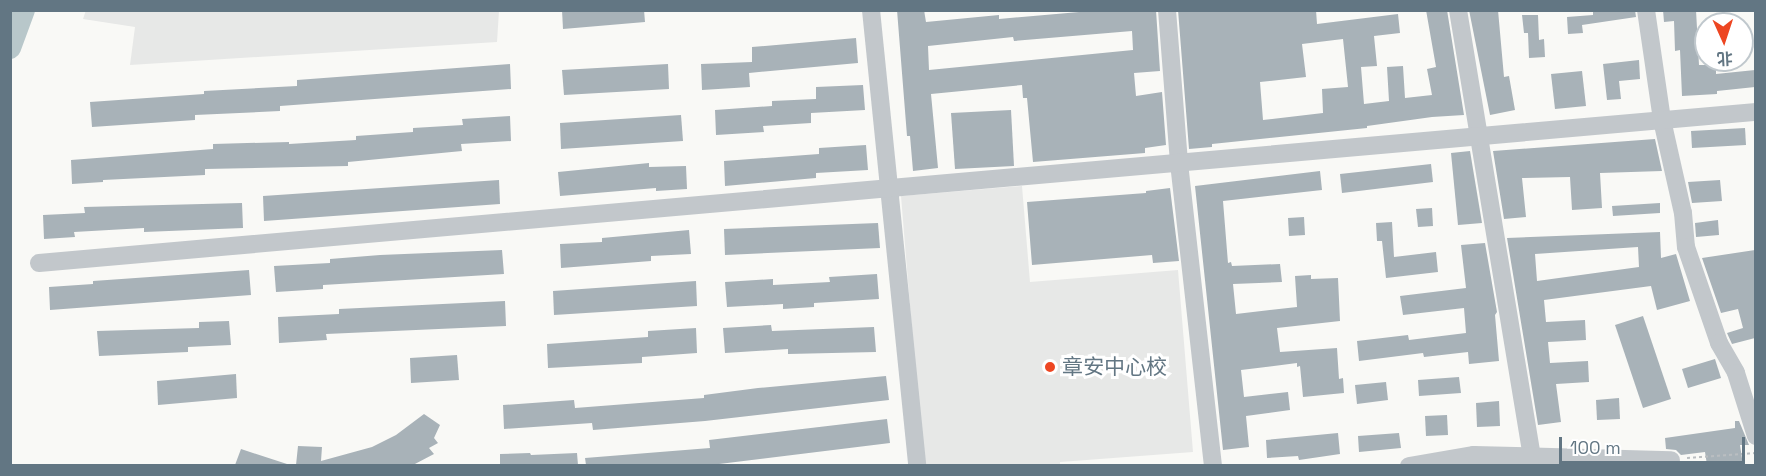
<!DOCTYPE html>
<meta charset="utf-8">
<style>
body{margin:0}
#map{position:relative;width:1766px;height:476px;overflow:hidden;background:#f9f9f6;font-family:"Space Grotesk","Noto Sans SC",sans-serif}
div>[style]{position:absolute}
.built>*{inset:0;background:#e7e8e7}
.river>*{height:22px;margin:-11px;padding:0 11px;transform-origin:11px;border-radius:11px;background:#b8c7ca}
.building>*{inset:0;background:#a8b2b8}
.path>*{height:2px;margin-top:-1px;transform-origin:0;background:repeating-linear-gradient(90deg,#babec1 0 3px,transparent 0 6px)}
.minor>*{height:18px;margin:-9px;padding:0 9px;transform-origin:9px;border-radius:9px;background:#c2c7cb}
.dots>*{width:16px;height:16px;translate:-50% -50%;box-sizing:border-box;border:3px solid #fff;border-radius:50%}
span{translate:-50% -50%;white-space:nowrap;text-align:center;line-height:1.15;-webkit-text-stroke:6px #fff;paint-order:stroke}
.poi-label{font-size:21px;color:#627683}
.left{translate:0 -50%;text-align:left}
.frame{position:absolute;inset:0;border:12px solid #627683;pointer-events:none}
.north{position:absolute;left:1694px;top:12px;width:60px;height:60px;box-sizing:border-box;background:#fff;border:2px solid #c0c8cd;border-radius:50%;rotate:177deg;font-size:16px;font-weight:700;line-height:24px;text-align:center;color:#627683}
.north::after{content:'';display:block;margin:auto;width:21px;height:27px;background:#ed4622;clip-path:polygon(50% 0,100% 100%,50% 72%,0 100%)}
.scale{position:absolute;left:1559px;top:437px;width:186px;height:27px;box-sizing:border-box;border:3px solid #627683;border-top:0;padding-left:8px;font-size:18px;line-height:21px;white-space:nowrap;color:#627683;-webkit-text-stroke:4px #fff;paint-order:stroke}
</style>
<div id="map">
<div class="built">
<i style="clip-path:polygon(86px 10px,499px 10px,499px 11px,497px 42px,130px 65px,135px 27px,83px 19px)"></i>
<i style="clip-path:polygon(1022px 186px,1030px 282px,1178px 270px,1193px 452px,1060px 462px,1060px 465px,923px 465px,901px 196px)"></i>
</div>
<div class="river">
<i style="left:10px;top:48px;width:40px;rotate:-69.8deg"></i>
</div>
<div class="building">
<i style="clip-path:polygon(562px 10px,644px 10px,645px 22px,563px 29px)"></i>
<i style="clip-path:polygon(evenodd,897px 10px,924px 10px,926px 22px,999px 15px,999px 19px,1102px 10px,1156px 10px,1160px 71px,1134px 73px,1136px 96px,1162px 92px,1166px 145px,1145px 148px,1145px 153px,1033px 162px,1027px 98px,1023px 98px,1022px 85px,931px 94px,938px 168px,913px 171px,910px 136px,907px 136px,897px 10px,1132px 31px,1133px 50px,929px 70px,928px 46px,1013px 37px,1014px 41px,1132px 31px)"></i>
<i style="clip-path:polygon(evenodd,1178px 10px,1316px 10px,1317px 24px,1398px 14px,1400px 33px,1374px 36px,1377px 66px,1361px 67px,1364px 104px,1389px 101px,1387px 67px,1403px 66px,1405px 98px,1432px 95px,1427px 69px,1436px 67px,1426px 10px,1447px 10px,1464px 115px,1432px 117px,1367px 126px,1367px 128px,1212px 144px,1212px 147px,1189px 149px,1178px 10px,1343px 39px,1348px 87px,1322px 89px,1323px 113px,1263px 120px,1260px 82px,1306px 77px,1302px 44px,1343px 39px)"></i>
<i style="clip-path:polygon(1469px 10px,1498px 10px,1504px 77px,1509px 76px,1515px 110px,1490px 115px)"></i>
<i style="clip-path:polygon(1593px 10px,1635px 10px,1636px 17px,1582px 25px,1583px 33px,1568px 34px,1567px 17px,1593px 15px)"></i>
<i style="clip-path:polygon(1663px 10px,1696px 10px,1699px 65px,1716px 65px,1716px 74px,1755px 70px,1755px 87px,1717px 91px,1717px 94px,1682px 96px,1680px 50px,1675px 51px,1674px 21px,1664px 22px)"></i>
<i style="clip-path:polygon(1522px 15px,1538px 15px,1539px 40px,1544px 39px,1545px 57px,1529px 58px,1528px 33px,1524px 33px)"></i>
<i style="clip-path:polygon(856px 38px,858px 63px,749px 73px,750px 87px,702px 90px,701px 64px,752px 62px,752px 47px)"></i>
<i style="clip-path:polygon(1639px 60px,1640px 79px,1619px 81px,1621px 99px,1607px 100px,1603px 64px)"></i>
<i style="clip-path:polygon(510px 64px,511px 89px,280px 106px,280px 111px,195px 115px,195px 120px,92px 127px,90px 102px,204px 94px,204px 91px,297px 86px,297px 80px)"></i>
<i style="clip-path:polygon(668px 64px,669px 89px,564px 95px,562px 70px)"></i>
<i style="clip-path:polygon(1582px 71px,1586px 106px,1555px 109px,1551px 74px)"></i>
<i style="clip-path:polygon(863px 85px,865px 110px,811px 113px,811px 123px,763px 126px,764px 132px,716px 135px,715px 110px,772px 106px,772px 101px,816px 99px,816px 87px)"></i>
<i style="clip-path:polygon(1011px 110px,1014px 166px,955px 169px,951px 113px)"></i>
<i style="clip-path:polygon(681px 115px,683px 141px,561px 149px,560px 123px)"></i>
<i style="clip-path:polygon(510px 116px,511px 141px,461px 144px,462px 151px,348px 162px,348px 166px,205px 169px,205px 175px,103px 180px,103px 182px,72px 184px,71px 160px,213px 149px,213px 144px,289px 142px,289px 144px,356px 140px,356px 136px,413px 132px,413px 128px,463px 125px,462px 119px)"></i>
<i style="clip-path:polygon(1745px 128px,1746px 145px,1692px 148px,1691px 131px)"></i>
<i style="clip-path:polygon(1655px 139px,1662px 171px,1600px 173px,1602px 208px,1572px 210px,1570px 177px,1522px 178px,1526px 217px,1504px 219px,1493px 151px)"></i>
<i style="clip-path:polygon(866px 145px,868px 170px,816px 173px,816px 178px,725px 186px,724px 161px,819px 154px,819px 148px)"></i>
<i style="clip-path:polygon(1470px 151px,1482px 223px,1458px 225px,1451px 153px)"></i>
<i style="clip-path:polygon(649px 163px,649px 167px,686px 166px,687px 189px,656px 191px,656px 188px,560px 196px,558px 172px)"></i>
<i style="clip-path:polygon(1431px 164px,1433px 182px,1342px 193px,1340px 174px)"></i>
<i style="clip-path:polygon(1320px 171px,1322px 190px,1223px 201px,1228px 263px,1231px 262px,1232px 266px,1280px 264px,1282px 282px,1233px 284px,1236px 314px,1297px 307px,1295px 276px,1311px 275px,1311px 279px,1338px 278px,1340px 321px,1277px 328px,1280px 352px,1337px 348px,1339px 379px,1343px 378px,1344px 393px,1303px 397px,1300px 366px,1297px 367px,1297px 363px,1241px 370px,1244px 397px,1288px 392px,1290px 410px,1246px 416px,1249px 447px,1223px 450px,1195px 186px)"></i>
<i style="clip-path:polygon(499px 180px,500px 204px,264px 221px,263px 196px)"></i>
<i style="clip-path:polygon(1720px 180px,1722px 201px,1692px 203px,1688px 182px)"></i>
<i style="clip-path:polygon(1170px 188px,1179px 261px,1153px 263px,1152px 255px,1032px 265px,1027px 202px,1146px 193px,1146px 191px)"></i>
<i style="clip-path:polygon(242px 203px,243px 228px,144px 232px,144px 228px,74px 232px,75px 237px,44px 239px,43px 215px,85px 213px,84px 207px)"></i>
<i style="clip-path:polygon(1660px 203px,1660px 213px,1613px 216px,1612px 206px)"></i>
<i style="clip-path:polygon(1432px 208px,1433px 226px,1418px 227px,1416px 209px)"></i>
<i style="clip-path:polygon(1304px 217px,1305px 235px,1289px 236px,1288px 218px)"></i>
<i style="clip-path:polygon(1718px 220px,1719px 235px,1696px 237px,1695px 223px)"></i>
<i style="clip-path:polygon(1392px 222px,1394px 257px,1436px 252px,1438px 272px,1386px 278px,1382px 241px,1377px 241px,1376px 223px)"></i>
<i style="clip-path:polygon(878px 223px,880px 248px,725px 255px,724px 229px)"></i>
<i style="clip-path:polygon(689px 230px,691px 254px,651px 256px,651px 261px,561px 268px,560px 244px,602px 242px,602px 238px)"></i>
<i style="clip-path:polygon(evenodd,1660px 232px,1661px 258px,1676px 254px,1690px 301px,1657px 310px,1651px 286px,1544px 300px,1546px 322px,1585px 320px,1586px 340px,1548px 342px,1550px 363px,1588px 361px,1589px 382px,1556px 384px,1561px 422px,1538px 425px,1507px 238px,1660px 232px,1638px 247px,1639px 267px,1537px 281px,1535px 254px,1638px 247px)"></i>
<i style="clip-path:polygon(1485px 243px,1497px 312px,1495px 315px,1499px 361px,1469px 364px,1468px 352px,1424px 357px,1423px 353px,1359px 361px,1357px 341px,1408px 335px,1409px 340px,1466px 333px,1464px 308px,1403px 315px,1400px 296px,1466px 288px,1461px 245px)"></i>
<i style="clip-path:polygon(502px 250px,504px 274px,323px 285px,323px 289px,276px 292px,274px 266px,330px 263px,330px 259px,380px 255px)"></i>
<i style="clip-path:polygon(1755px 250px,1755px 338px,1732px 344px,1727px 333px,1743px 328px,1738px 309px,1721px 313px,1702px 258px)"></i>
<i style="clip-path:polygon(249px 270px,251px 295px,50px 310px,49px 287px,93px 284px,93px 281px)"></i>
<i style="clip-path:polygon(877px 274px,879px 299px,814px 303px,814px 307px,783px 309px,783px 304px,727px 307px,725px 282px,773px 279px,773px 285px,830px 282px,829px 277px)"></i>
<i style="clip-path:polygon(696px 281px,697px 306px,554px 315px,553px 291px)"></i>
<i style="clip-path:polygon(505px 301px,506px 326px,326px 334px,327px 340px,279px 343px,278px 317px,339px 314px,339px 309px)"></i>
<i style="clip-path:polygon(1643px 316px,1671px 399px,1643px 408px,1615px 325px)"></i>
<i style="clip-path:polygon(229px 321px,231px 345px,188px 347px,188px 352px,99px 356px,97px 331px,199px 328px,199px 322px)"></i>
<i style="clip-path:polygon(771px 325px,772px 331px,874px 327px,876px 352px,788px 354px,788px 349px,725px 353px,723px 328px)"></i>
<i style="clip-path:polygon(696px 328px,697px 353px,642px 357px,642px 363px,548px 368px,547px 344px,648px 337px,648px 331px)"></i>
<i style="clip-path:polygon(457px 355px,459px 380px,411px 383px,410px 358px)"></i>
<i style="clip-path:polygon(1715px 359px,1721px 378px,1688px 388px,1682px 369px)"></i>
<i style="clip-path:polygon(236px 374px,237px 398px,158px 405px,157px 381px)"></i>
<i style="clip-path:polygon(886px 376px,889px 400px,705px 421px,593px 430px,592px 423px,504px 429px,503px 405px,574px 400px,575px 408px,704px 398px,704px 395px,758px 388px)"></i>
<i style="clip-path:polygon(1459px 377px,1461px 393px,1419px 396px,1418px 380px)"></i>
<i style="clip-path:polygon(1386px 382px,1388px 400px,1357px 404px,1355px 385px)"></i>
<i style="clip-path:polygon(1619px 398px,1620px 419px,1597px 420px,1596px 400px)"></i>
<i style="clip-path:polygon(1499px 401px,1500px 426px,1477px 427px,1476px 403px)"></i>
<i style="clip-path:polygon(424px 414px,440px 425px,434px 438px,438px 443px,429px 448px,434px 454px,413px 465px,296px 465px,298px 446px,322px 447px,321px 461px,372px 447px,396px 435px)"></i>
<i style="clip-path:polygon(1447px 415px,1448px 435px,1426px 436px,1425px 416px)"></i>
<i style="clip-path:polygon(887px 419px,890px 443px,711px 465px,586px 465px,585px 458px,710px 448px,709px 440px)"></i>
<i style="clip-path:polygon(1735px 421px,1739px 421px,1749px 445px,1740px 445px,1743px 465px,1707px 465px,1705px 452px,1681px 455px,1676px 450px,1666px 449px,1665px 438px,1735px 428px)"></i>
<i style="clip-path:polygon(1338px 433px,1340px 454px,1299px 460px,1298px 456px,1267px 458px,1266px 440px)"></i>
<i style="clip-path:polygon(1399px 433px,1401px 448px,1359px 452px,1358px 436px)"></i>
<i style="clip-path:polygon(241px 449px,287px 464px,287px 465px,235px 465px)"></i>
<i style="clip-path:polygon(530px 453px,531px 455px,577px 453px,578px 465px,500px 465px,500px 454px)"></i>
</div>
<div class="path">
<i style="left:1687px;top:458px;width:69px;rotate:-4.1deg"></i>
</div>
<div class="minor">
<i style="left:871px;top:10px;width:458px;rotate:84.2deg"></i>
<i style="left:1167px;top:10px;width:153px;rotate:85.5deg"></i>
<i style="left:1179px;top:163px;width:305px;rotate:83.6deg"></i>
<i style="left:1458px;top:10px;width:453px;rotate:80.6deg"></i>
<i style="left:1646px;top:10px;width:111px;rotate:81.7deg"></i>
<i style="left:1662px;top:120px;width:95px;rotate:77.3deg"></i>
<i style="left:1683px;top:213px;width:34px;rotate:85deg"></i>
<i style="left:1686px;top:247px;width:102px;rotate:71deg"></i>
<i style="left:1719px;top:343px;width:34px;rotate:60deg"></i>
<i style="left:1736px;top:373px;width:66px;rotate:72.4deg"></i>
<i style="left:39px;top:263px;width:1724px;rotate:-5.03deg"></i>
<i style="left:1409px;top:466px;width:66px;rotate:-9.6deg"></i>
<i style="left:1474px;top:455px;width:197px;rotate:1.5deg"></i>
</div>
<div class="dots">
<i style="left:1050px;top:367px;background:#ed4622"></i>
</div>
<div class="poi-label">
<span class="left" style="left:1062px;top:367px">章安中心校</span>
</div>
<div class="frame"></div>
<div class="north">北</div>
<div class="scale">100 m</div>
</div>
